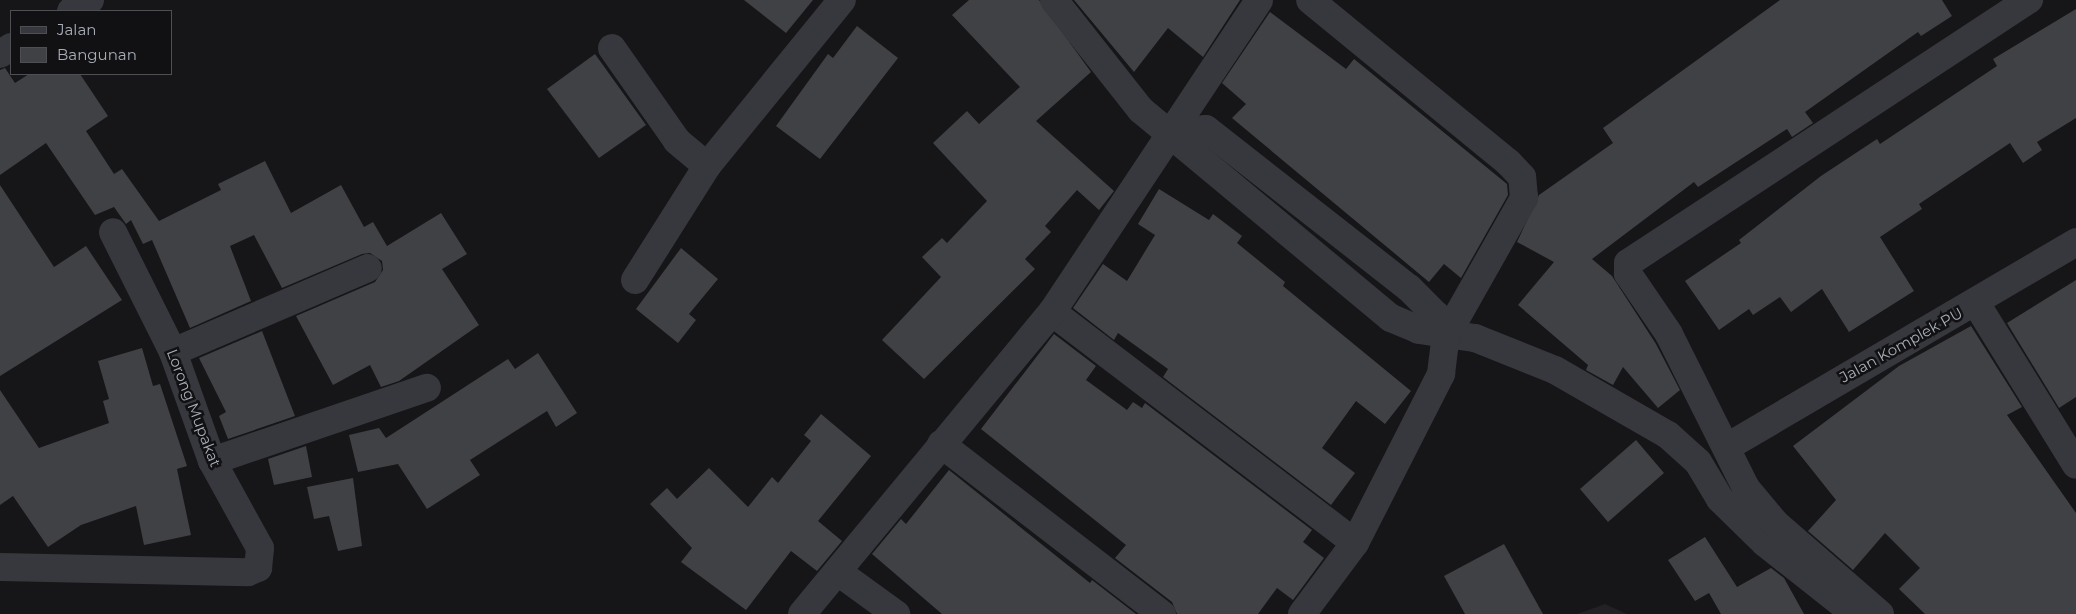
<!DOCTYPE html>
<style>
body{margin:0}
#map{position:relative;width:2076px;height:614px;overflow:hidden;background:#161618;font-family:Montserrat,sans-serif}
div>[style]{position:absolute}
.built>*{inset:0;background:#222225}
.building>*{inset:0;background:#404145}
.street>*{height:28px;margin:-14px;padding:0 14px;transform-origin:14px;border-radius:14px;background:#37383d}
span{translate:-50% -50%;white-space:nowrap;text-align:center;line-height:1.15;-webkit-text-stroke:5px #111113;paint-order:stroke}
.street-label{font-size:15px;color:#a8adb8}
.legend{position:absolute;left:10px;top:10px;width:162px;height:65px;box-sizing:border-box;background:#111113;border:1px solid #4d4f55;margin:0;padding:6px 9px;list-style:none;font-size:15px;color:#a8adb8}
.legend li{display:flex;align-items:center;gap:10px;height:25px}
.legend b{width:25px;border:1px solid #4d4f55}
</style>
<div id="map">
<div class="built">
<i style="clip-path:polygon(1605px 604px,1627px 614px,1577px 614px)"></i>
</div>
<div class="building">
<i style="clip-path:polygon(744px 0,813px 0,786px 33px)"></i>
<i style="clip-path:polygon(969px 0,1039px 0,1091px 72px,1036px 121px,1114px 191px,1099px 210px,1077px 190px,1045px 226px,1051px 232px,1025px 259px,1035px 269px,924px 379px,882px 340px,941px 277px,922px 257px,942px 238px,947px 243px,987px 201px,933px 143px,967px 111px,979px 124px,1020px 87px,952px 15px)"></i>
<i style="clip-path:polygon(1074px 0,1240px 0,1203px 57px,1168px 28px,1134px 72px)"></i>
<i style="clip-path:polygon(1780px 0,1942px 0,1952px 16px,1921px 36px,1918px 32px,1805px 112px,1813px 123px,1792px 137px,1787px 129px,1698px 187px,1694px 182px,1592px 259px,1612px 276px,1656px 344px,1680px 390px,1658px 408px,1623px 367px,1613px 385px,1586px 370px,1588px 365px,1518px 305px,1554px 262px,1517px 242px,1539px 195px,1613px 143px,1603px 128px)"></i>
<i style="clip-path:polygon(2076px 9px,2076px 118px,2037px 142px,2042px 150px,2023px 163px,2010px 143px,1919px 204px,1922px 209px,1880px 237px,1914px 291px,1849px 332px,1822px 289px,1791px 312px,1780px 297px,1753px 315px,1749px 309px,1719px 330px,1685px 281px,1741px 243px,1739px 240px,1821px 176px,1877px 139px,1880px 144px,1997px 66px,1993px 59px)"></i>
<i style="clip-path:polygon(1270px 12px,1346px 69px,1354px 59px,1507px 184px,1508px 195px,1461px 278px,1444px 264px,1429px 282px,1232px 118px,1246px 104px,1222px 83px)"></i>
<i style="clip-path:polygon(857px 26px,898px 58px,820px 159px,776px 126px,828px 54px,833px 58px)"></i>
<i style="clip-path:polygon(595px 54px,646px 125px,599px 158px,547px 89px)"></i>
<i style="clip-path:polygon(5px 68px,15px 83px,29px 74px,80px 74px,108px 116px,86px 131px,114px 174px,122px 169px,159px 221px,221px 190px,218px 184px,265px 161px,291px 213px,341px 185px,364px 227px,373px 222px,387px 246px,441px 213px,467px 254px,442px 269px,479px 325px,399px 381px,381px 387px,370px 365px,333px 385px,296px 316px,375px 282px,383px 270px,382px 261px,370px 253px,362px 254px,282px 288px,254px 235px,230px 246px,251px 301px,190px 328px,152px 240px,143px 244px,131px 220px,126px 224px,114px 207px,95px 215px,46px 143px,0 175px,0 70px)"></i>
<i style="clip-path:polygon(0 185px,54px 267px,86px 246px,122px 300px,0 376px)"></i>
<i style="clip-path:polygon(1159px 189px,1209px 220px,1213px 214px,1242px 236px,1237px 243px,1285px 282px,1283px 286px,1411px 391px,1385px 424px,1356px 401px,1322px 448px,1355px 473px,1331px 505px,1163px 377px,1168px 369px,1118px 333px,1114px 340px,1073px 308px,1103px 264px,1127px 281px,1155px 235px,1138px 224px)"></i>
<i style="clip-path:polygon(681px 248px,718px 279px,689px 314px,696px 320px,678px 343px,636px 309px)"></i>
<i style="clip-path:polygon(2076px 280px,2076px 397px,2059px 408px,2007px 323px)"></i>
<i style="clip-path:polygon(1971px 326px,2022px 407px,2007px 415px,2076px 513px,2076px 614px,1925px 614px,1899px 589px,1920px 568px,1885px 533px,1853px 570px,1808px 531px,1836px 500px,1793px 446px,1899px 366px)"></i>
<i style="clip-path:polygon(262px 331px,295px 416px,228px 439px,219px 416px,226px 412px,199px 358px)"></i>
<i style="clip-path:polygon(1054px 334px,1096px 366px,1086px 380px,1127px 410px,1133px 402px,1142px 408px,1145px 403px,1312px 530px,1303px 542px,1324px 558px,1293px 600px,1277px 588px,1258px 614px,1177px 614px,1172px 602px,1115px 558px,1126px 545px,981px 429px)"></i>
<i style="clip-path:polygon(142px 348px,153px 386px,160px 384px,187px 466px,177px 469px,191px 535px,144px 545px,136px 506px,81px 525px,48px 547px,13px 496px,0 505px,0 390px,39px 448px,109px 423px,103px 401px,109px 399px,98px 361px)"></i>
<i style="clip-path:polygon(538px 353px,577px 413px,556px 427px,547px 411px,470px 460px,480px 475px,427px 509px,398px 464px,358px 472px,349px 435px,379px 428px,386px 438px,508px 359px,515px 369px)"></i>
<i style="clip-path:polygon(821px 414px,871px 456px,818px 521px,842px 541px,817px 571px,791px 551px,746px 610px,681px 562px,692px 548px,650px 504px,667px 488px,677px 499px,709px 468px,748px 507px,772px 477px,778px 483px,811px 441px,804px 435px)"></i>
<i style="clip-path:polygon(1636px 440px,1664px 473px,1608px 522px,1580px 489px)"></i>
<i style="clip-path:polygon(306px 446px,312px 477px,274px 485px,268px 459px)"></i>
<i style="clip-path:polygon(949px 470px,1090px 583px,1092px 580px,1136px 614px,942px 614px,872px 554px,901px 519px,906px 524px)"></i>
<i style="clip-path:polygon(353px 478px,362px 546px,338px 551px,329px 516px,314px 519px,307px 487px)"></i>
<i style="clip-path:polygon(1705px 537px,1737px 587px,1771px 568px,1784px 578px,1804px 614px,1721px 614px,1709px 593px,1695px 601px,1668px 560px)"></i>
<i style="clip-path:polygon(1504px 544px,1543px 614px,1465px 614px,1444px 576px)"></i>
</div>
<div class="street">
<i style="left:1054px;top:0;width:140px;rotate:51.7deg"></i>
<i style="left:1141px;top:110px;width:325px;rotate:39.8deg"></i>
<i style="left:1391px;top:318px;width:30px;rotate:23deg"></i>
<i style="left:1419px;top:330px;width:57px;rotate:8.1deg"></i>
<i style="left:1475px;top:338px;width:86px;rotate:21.8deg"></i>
<i style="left:1555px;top:370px;width:130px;rotate:29.9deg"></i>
<i style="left:1668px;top:435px;width:40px;rotate:42deg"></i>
<i style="left:1698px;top:462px;width:43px;rotate:59.3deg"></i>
<i style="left:1720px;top:499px;width:63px;rotate:44.4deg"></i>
<i style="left:1765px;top:543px;width:115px;rotate:38.3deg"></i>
<i style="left:71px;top:11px;width:22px;rotate:-30deg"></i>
<i style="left:612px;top:48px;width:113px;rotate:55deg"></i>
<i style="left:677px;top:141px;width:39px;rotate:40deg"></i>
<i style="left:0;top:54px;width:13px;rotate:-32deg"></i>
<i style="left:1170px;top:131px;width:36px;rotate:-3deg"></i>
<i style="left:1206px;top:129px;width:258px;rotate:38.1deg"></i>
<i style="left:1409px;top:288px;width:38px;rotate:45deg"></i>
<i style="left:1436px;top:315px;width:23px;rotate:65deg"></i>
<i style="left:635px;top:280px;width:135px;rotate:-57.7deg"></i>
<i style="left:707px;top:166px;width:214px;rotate:-50.9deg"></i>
<i style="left:1976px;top:303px;width:190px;rotate:58.3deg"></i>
<i style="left:1052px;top:312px;width:381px;rotate:37.3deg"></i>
<i style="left:173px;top:352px;width:212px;rotate:-23.3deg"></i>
<i style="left:941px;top:444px;width:279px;rotate:37.6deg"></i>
<i style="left:1727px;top:447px;width:405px;rotate:-30.4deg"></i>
<i style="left:212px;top:461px;width:227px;rotate:-18.8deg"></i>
<i style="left:0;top:567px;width:248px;rotate:1.2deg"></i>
<i style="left:248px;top:572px;width:11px;rotate:-22deg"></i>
<i style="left:258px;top:568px;width:20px;rotate:-84deg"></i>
<i style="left:260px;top:548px;width:99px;rotate:-118.9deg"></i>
<i style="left:212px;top:461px;width:116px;rotate:-109.7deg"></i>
<i style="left:173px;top:352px;width:134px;rotate:-116.6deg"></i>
<i style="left:838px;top:572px;width:72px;rotate:35.9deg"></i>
<i style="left:802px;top:614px;width:392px;rotate:-50.4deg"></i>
<i style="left:1052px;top:312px;width:374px;rotate:-56.4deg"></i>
<i style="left:1302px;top:614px;width:89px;rotate:-53.3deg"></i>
<i style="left:1355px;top:543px;width:190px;rotate:-63deg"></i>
<i style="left:1441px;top:374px;width:38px;rotate:-83deg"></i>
<i style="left:1446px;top:336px;width:159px;rotate:-60.5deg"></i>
<i style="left:1524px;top:198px;width:21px;rotate:-95deg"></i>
<i style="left:1522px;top:177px;width:19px;rotate:-133deg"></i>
<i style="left:1509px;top:163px;width:257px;rotate:-140.7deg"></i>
<i style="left:1880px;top:614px;width:138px;rotate:-139.1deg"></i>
<i style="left:1776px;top:524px;width:47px;rotate:-129.8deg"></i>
<i style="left:1746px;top:488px;width:172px;rotate:-116.6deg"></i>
<i style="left:1669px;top:334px;width:73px;rotate:-124.3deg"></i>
<i style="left:1628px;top:274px;width:11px;rotate:-90deg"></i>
<i style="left:1628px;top:263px;width:480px;rotate:-33.3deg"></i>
</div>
<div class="street-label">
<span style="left:1901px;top:345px;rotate:-29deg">Jalan Komplek PU</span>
<span style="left:194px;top:408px;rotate:69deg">Lorong Mupakat</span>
</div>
<ul class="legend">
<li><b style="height:6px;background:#37383d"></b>Jalan</li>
<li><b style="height:14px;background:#404145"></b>Bangunan</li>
</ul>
</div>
